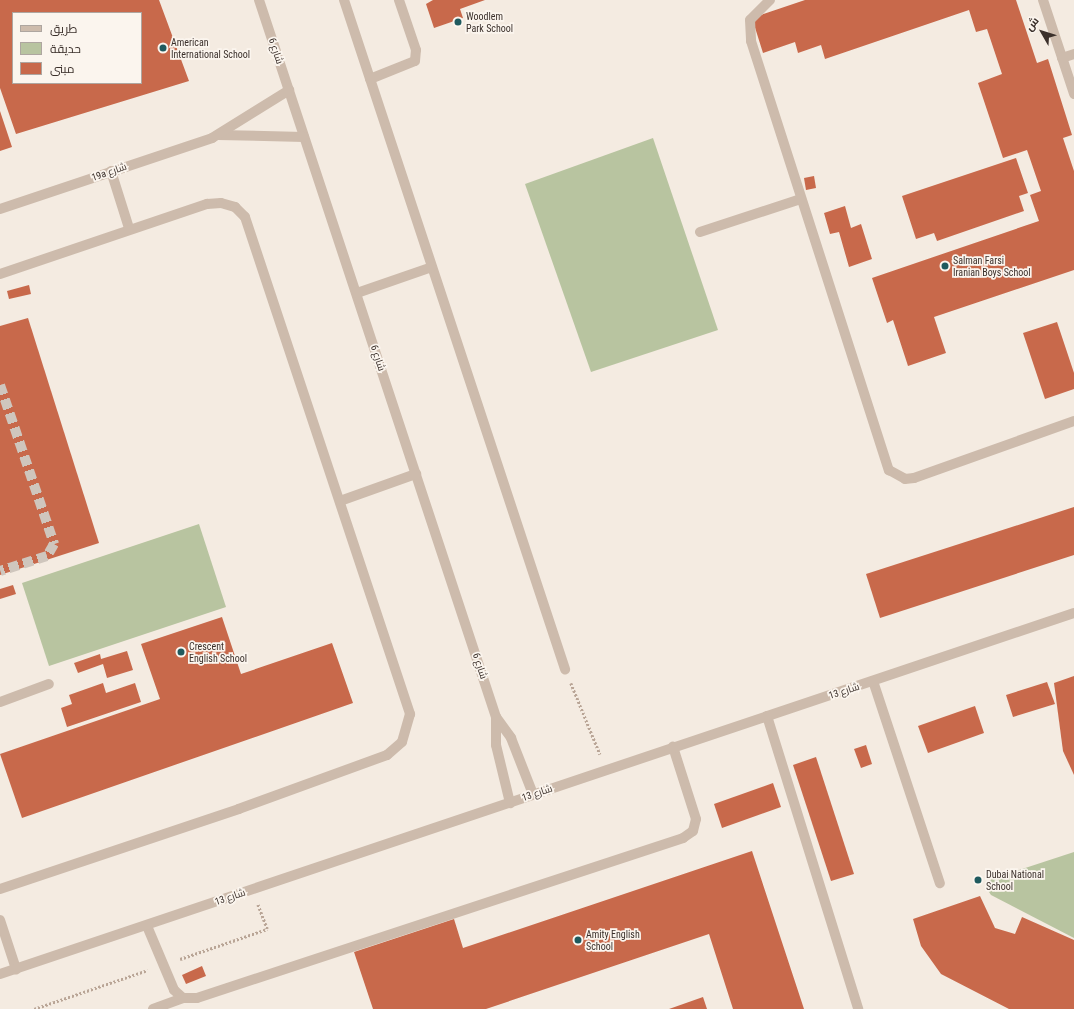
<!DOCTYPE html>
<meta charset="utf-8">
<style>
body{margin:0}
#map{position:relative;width:1074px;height:1009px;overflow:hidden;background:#f4ebe1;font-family:"Roboto Condensed",Cairo,sans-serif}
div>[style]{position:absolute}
.green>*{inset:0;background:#b8c4a0}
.building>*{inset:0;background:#c8694b}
.minor-tunnel>*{height:10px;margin-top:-5px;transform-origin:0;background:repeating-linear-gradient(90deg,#cfc6bd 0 10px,transparent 0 15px)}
.path>*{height:2.5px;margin-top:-1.25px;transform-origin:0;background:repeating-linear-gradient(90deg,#b9a596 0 2px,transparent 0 4px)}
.minor>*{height:10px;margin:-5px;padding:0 5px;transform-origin:5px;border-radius:5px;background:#cdbbac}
.dots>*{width:11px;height:11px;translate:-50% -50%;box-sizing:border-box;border:2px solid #fbf5ee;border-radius:50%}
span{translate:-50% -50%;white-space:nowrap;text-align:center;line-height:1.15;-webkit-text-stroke:3.5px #fbf5ee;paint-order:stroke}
.poi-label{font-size:10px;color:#3b302b}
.left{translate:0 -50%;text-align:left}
.street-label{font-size:10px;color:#3b302b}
.legend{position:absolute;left:12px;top:12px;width:130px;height:72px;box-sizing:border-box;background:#fbf5ee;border:1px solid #aea6a0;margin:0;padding:5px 7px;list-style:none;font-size:12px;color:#3b302b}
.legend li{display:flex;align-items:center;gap:8px;height:20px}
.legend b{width:20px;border:1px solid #aea6a0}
.north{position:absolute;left:1022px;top:12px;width:40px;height:40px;-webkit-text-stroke:3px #fbf5ee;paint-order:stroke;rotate:309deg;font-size:11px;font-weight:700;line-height:16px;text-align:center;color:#3b302b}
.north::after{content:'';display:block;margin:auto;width:14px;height:18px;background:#3b302b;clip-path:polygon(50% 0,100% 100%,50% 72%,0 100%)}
</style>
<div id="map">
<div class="green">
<i style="clip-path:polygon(653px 138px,718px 330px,591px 372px,525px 184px)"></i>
<i style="clip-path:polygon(199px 524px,226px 607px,49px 666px,22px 583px)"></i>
<i style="clip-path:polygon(1074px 852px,1074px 938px,991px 895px,987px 889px,988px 883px,992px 879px)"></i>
</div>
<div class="building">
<i style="clip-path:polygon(evenodd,0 0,159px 0,189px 81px,16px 134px,0 88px,0 0,13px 13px,141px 13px,141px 83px,13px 83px,13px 13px)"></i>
<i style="clip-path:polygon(433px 0,485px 0,460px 9px,463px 18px,434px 28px,426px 4px)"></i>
<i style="clip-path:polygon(805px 0,1016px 0,1037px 63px,1048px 59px,1072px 135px,1063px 138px,1074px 171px,1074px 270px,934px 317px,946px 353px,908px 366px,893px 320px,887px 323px,872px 278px,1039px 221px,1030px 195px,1041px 191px,1027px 150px,1003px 158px,978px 83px,1002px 74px,987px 29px,976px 32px,969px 10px,825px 59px,821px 45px,798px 53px,795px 42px,763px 53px,752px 18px)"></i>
<i style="clip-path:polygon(0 111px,12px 147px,0 151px)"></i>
<i style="clip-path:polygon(1016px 158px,1028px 193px,1019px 196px,1024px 211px,937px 241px,934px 233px,916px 239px,902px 196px)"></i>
<i style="clip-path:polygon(814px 176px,816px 188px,806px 190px,804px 178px)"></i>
<i style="clip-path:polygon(845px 206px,851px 228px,861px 224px,872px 259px,849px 267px,839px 232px,830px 234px,824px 213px)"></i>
<i style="clip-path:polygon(29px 285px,31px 294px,9px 299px,7px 291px)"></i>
<i style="clip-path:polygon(28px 318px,99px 543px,0 575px,0 326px)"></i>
<i style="clip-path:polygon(1057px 322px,1074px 373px,1074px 389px,1045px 399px,1023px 333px)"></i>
<i style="clip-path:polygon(1074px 507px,1074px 555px,880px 618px,866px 574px)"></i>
<i style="clip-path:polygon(13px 585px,16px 594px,0 599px,0 589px)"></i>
<i style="clip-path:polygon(222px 617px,241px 674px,332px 643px,353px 703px,22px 818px,0 754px,160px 699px,141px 644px)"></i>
<i style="clip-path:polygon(127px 651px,133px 670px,107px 678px,103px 664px,78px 673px,74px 663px,100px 654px,101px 659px)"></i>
<i style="clip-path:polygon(1074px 676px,1074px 775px,1063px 751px,1054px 683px)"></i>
<i style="clip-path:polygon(1047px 682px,1055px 704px,1013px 717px,1006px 695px)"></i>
<i style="clip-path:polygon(103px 683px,106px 693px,135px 683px,141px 702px,67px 727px,61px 708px,72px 704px,69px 695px)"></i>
<i style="clip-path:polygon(975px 706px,984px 733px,928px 753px,918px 726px)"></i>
<i style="clip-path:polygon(866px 745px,872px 764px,861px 768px,854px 749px)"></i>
<i style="clip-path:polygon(816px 757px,854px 874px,831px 881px,793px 765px)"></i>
<i style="clip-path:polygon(773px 783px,781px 807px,722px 828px,714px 804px)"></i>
<i style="clip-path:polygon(752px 851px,804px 1009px,733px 1009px,709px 934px,486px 1009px,373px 1009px,354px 952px,454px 919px,463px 948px)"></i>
<i style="clip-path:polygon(980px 896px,995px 928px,1015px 934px,1022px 917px,1074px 940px,1074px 1009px,1009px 1009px,941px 974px,921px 946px,913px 919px)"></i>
<i style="clip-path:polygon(202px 966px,206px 976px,186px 984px,182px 975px)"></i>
<i style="clip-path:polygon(703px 997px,707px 1009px,669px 1009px)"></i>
</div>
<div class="minor-tunnel">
<i style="left:0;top:385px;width:168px;rotate:71.2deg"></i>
<i style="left:54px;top:544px;width:14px;rotate:120deg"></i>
<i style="left:47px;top:556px;width:49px;rotate:162.3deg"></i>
</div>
<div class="path">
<i style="left:571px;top:683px;width:77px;rotate:67.8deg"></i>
<i style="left:180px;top:959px;width:92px;rotate:-19deg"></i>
<i style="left:267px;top:929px;width:26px;rotate:-111deg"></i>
<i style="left:34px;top:1009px;width:120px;rotate:-18.9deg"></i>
</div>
<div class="minor">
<i style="left:259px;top:0;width:755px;rotate:71.71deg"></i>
<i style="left:496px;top:717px;width:26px;rotate:54deg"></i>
<i style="left:511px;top:738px;width:60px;rotate:68.6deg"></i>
<i style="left:344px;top:0;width:705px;rotate:71.72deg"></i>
<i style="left:770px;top:0;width:28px;rotate:135deg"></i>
<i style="left:750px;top:20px;width:21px;rotate:87deg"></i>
<i style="left:751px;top:41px;width:451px;rotate:72.2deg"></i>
<i style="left:889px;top:470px;width:18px;rotate:29deg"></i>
<i style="left:905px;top:479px;width:9px;rotate:-6deg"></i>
<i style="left:914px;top:478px;width:170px;rotate:-19.6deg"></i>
<i style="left:1043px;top:0;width:99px;rotate:71.7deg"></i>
<i style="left:1062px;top:58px;width:13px;rotate:-18deg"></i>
<i style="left:370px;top:79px;width:48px;rotate:-21.8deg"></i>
<i style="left:415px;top:61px;width:11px;rotate:-85deg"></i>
<i style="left:416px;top:50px;width:53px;rotate:-108.8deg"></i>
<i style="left:218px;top:135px;width:86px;rotate:1.3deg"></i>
<i style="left:111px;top:171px;width:60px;rotate:72.5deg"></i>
<i style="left:0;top:209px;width:224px;rotate:-18.5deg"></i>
<i style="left:212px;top:138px;width:91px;rotate:-31.9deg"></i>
<i style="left:700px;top:232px;width:106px;rotate:-18.1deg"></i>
<i style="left:0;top:274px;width:219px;rotate:-18.7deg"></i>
<i style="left:207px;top:204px;width:14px;rotate:-4deg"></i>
<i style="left:221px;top:203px;width:15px;rotate:16deg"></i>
<i style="left:235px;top:207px;width:14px;rotate:45deg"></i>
<i style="left:245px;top:217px;width:524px;rotate:71.63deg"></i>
<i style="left:410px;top:714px;width:29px;rotate:106deg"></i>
<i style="left:402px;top:742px;width:20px;rotate:139deg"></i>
<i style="left:387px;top:755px;width:158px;rotate:160deg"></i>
<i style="left:239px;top:809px;width:252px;rotate:161.5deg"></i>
<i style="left:357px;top:293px;width:79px;rotate:-19.1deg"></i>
<i style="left:340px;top:501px;width:81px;rotate:-19.6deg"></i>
<i style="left:873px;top:681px;width:213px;rotate:71.7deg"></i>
<i style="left:0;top:702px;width:52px;rotate:-20.2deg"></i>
<i style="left:767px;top:716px;width:307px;rotate:72.7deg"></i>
<i style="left:496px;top:717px;width:28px;rotate:90deg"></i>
<i style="left:496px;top:745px;width:60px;rotate:76.4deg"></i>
<i style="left:0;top:920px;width:52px;rotate:71.9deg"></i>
<i style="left:147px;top:926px;width:69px;rotate:67.1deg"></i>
<i style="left:174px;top:990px;width:12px;rotate:42deg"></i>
<i style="left:183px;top:998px;width:14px"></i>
<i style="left:197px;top:998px;width:512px;rotate:-18.22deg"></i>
<i style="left:683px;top:838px;width:12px;rotate:-35deg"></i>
<i style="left:693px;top:831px;width:12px;rotate:-76deg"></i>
<i style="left:696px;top:819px;width:76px;rotate:-107.7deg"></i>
<i style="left:0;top:974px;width:1133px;rotate:-18.58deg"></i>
<i style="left:153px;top:1009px;width:32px;rotate:-20deg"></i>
</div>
<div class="dots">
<i style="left:458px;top:22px;background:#1f5a5e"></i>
<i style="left:163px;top:48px;background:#1f5a5e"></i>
<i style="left:945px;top:266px;background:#1f5a5e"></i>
<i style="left:181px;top:652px;background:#1f5a5e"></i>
<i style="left:978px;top:880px;background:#1f5a5e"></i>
<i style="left:578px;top:940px;background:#1f5a5e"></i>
</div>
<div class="poi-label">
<span class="left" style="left:466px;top:22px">Woodlem<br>Park School</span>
<span class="left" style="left:171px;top:48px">American<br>International School</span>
<span class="left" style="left:953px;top:266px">Salman Farsi<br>Iranian Boys School</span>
<span class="left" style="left:189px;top:652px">Crescent<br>English School</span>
<span class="left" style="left:986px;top:880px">Dubai National<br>School</span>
<span class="left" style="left:586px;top:940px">Amity English<br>School</span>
</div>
<div class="street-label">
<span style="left:276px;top:51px;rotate:72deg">شارع 6</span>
<span style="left:109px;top:172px;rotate:-19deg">19a شارع</span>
<span style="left:378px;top:358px;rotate:72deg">شارع 6</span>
<span style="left:480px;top:666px;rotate:72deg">شارع 6</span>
<span style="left:844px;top:691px;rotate:-18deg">شارع 13</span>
<span style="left:537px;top:793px;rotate:-19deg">شارع 13</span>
<span style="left:230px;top:897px;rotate:-19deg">شارع 13</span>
</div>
<ul class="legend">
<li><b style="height:5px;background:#cdbbac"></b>طريق</li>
<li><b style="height:11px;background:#b8c4a0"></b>حديقة</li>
<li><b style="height:11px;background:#c8694b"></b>مبنى</li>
</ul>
<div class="north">ش</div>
</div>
